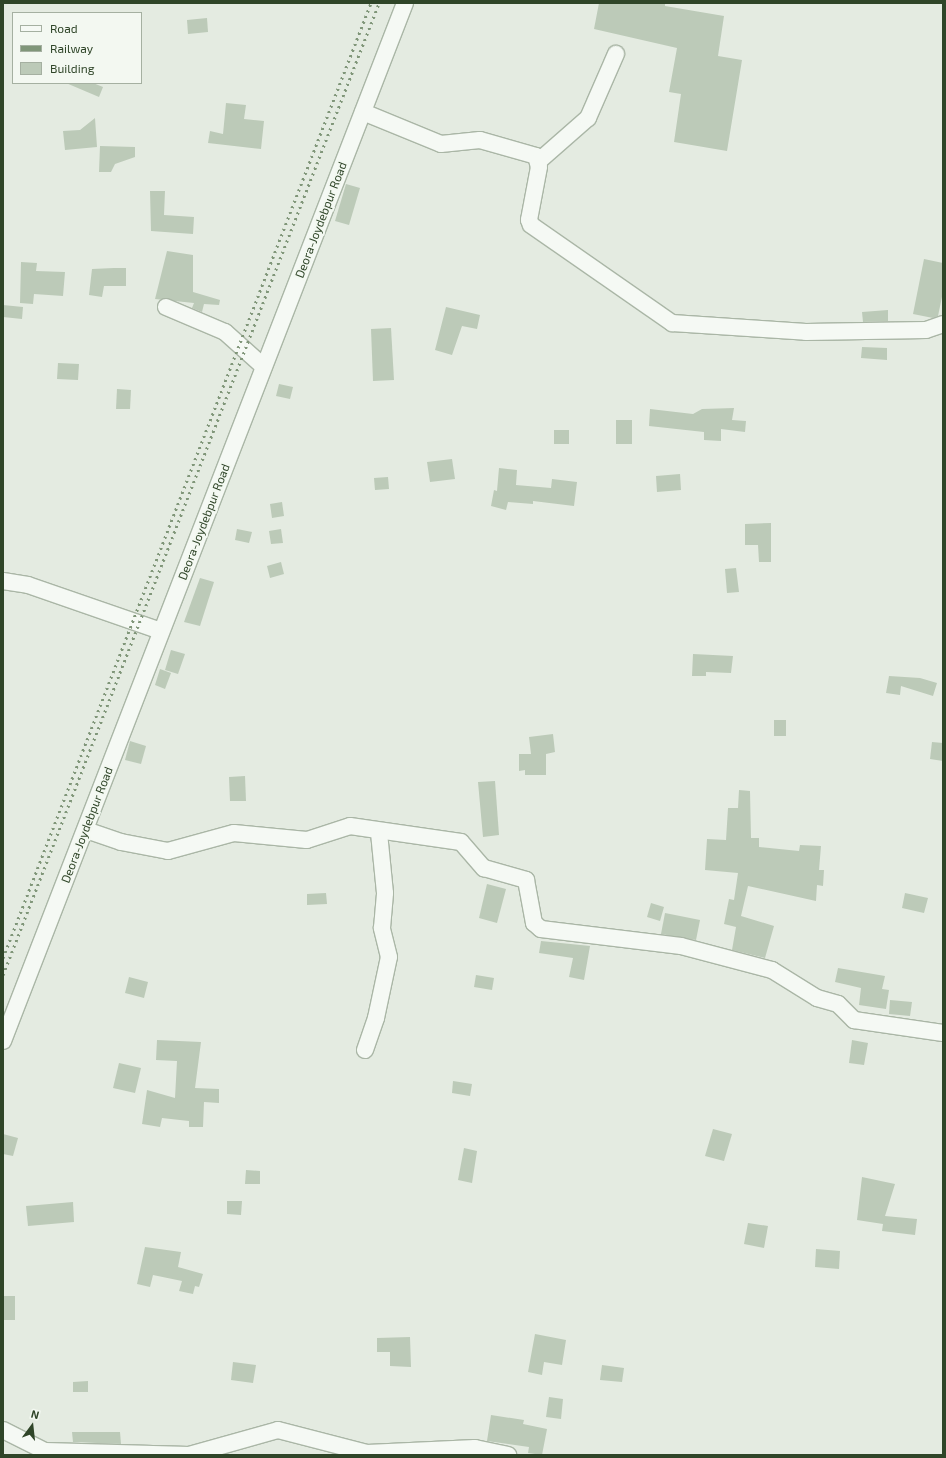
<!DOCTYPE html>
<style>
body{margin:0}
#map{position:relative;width:946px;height:1458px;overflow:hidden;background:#e4ebe1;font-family:"Exo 2",sans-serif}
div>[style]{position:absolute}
.building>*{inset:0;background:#bccab8}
.roads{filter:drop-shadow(1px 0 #aab6a6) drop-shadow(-1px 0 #aab6a6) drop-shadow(0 1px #aab6a6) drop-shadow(0 -1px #aab6a6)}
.minor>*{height:16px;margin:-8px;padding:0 8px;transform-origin:8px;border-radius:8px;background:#f5f9f4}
.rail>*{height:3px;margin-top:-1.5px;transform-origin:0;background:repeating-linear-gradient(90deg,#809679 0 2px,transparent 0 6px)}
span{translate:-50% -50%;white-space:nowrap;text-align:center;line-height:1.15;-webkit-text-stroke:4px #f3f8f1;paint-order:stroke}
.street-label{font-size:12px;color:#2f4528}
.frame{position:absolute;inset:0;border:4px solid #2f4528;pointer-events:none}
.legend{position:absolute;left:12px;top:12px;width:130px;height:72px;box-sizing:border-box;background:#f3f8f1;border:1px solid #a5b0a1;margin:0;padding:5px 7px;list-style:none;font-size:12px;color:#2f4528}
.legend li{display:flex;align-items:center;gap:8px;height:20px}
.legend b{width:20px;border:1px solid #a5b0a1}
.north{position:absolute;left:12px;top:1406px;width:40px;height:40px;-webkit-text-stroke:3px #f3f8f1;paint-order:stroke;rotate:15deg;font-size:11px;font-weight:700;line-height:16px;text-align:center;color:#2f4528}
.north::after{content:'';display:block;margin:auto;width:14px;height:18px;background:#2f4528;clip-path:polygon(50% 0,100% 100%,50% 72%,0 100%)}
</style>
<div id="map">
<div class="building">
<i style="clip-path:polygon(599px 3px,665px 3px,665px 6px,724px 16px,718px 56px,742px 60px,727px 151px,674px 142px,681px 94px,669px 92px,677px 48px,594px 29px)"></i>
<i style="clip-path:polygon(207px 18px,208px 32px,188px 34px,187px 20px)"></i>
<i style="clip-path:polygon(66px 83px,93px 83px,103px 87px,99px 97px)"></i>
<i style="clip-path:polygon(226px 103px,246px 105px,244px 119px,264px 121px,261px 149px,208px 143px,210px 131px,223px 134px)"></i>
<i style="clip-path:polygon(95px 118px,97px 147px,65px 150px,63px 131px,80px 130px)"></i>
<i style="clip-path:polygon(100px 146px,135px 147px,135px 157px,115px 164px,111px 172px,99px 172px)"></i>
<i style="clip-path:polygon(346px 184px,360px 188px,349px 225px,335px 221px)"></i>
<i style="clip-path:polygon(150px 191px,165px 191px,164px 215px,194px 217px,193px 234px,151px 231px)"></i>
<i style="clip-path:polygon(167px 251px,193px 255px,193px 292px,220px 300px,219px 305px,204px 304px,202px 312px,192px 308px,194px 303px,155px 299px)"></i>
<i style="clip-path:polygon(924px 259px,943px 263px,943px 292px,938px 316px,933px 318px,913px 314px)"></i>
<i style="clip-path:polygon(21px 262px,37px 263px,36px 271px,65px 272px,63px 296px,34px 294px,33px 304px,20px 303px)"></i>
<i style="clip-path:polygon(114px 268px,126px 268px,126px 286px,104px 286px,102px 297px,89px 295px,92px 269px)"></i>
<i style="clip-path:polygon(3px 305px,23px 307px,22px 319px,3px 317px)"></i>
<i style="clip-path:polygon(446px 307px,480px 315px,477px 329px,462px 326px,452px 355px,435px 350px)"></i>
<i style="clip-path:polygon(888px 310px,888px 321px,863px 322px,862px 312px)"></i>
<i style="clip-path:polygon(391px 328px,394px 380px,373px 381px,371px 329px)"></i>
<i style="clip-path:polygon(862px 347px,887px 348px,887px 360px,861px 358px)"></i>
<i style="clip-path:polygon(58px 363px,79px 364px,78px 380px,57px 379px)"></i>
<i style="clip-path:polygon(279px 384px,293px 387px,290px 399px,276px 396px)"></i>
<i style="clip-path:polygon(117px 389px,131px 390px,130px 409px,116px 409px)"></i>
<i style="clip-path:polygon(734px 408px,732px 420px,746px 421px,745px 432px,721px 429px,721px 441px,704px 440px,704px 432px,649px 426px,650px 409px,693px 414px,702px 409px)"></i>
<i style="clip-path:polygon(616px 420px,632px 420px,632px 444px,616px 444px)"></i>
<i style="clip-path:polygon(554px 430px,569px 430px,569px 444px,554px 444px)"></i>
<i style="clip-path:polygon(452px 459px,455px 479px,430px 482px,427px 462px)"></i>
<i style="clip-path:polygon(499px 468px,517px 470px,516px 485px,551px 488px,552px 479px,577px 482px,574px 506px,533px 501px,533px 504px,508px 502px,506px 510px,491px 506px,494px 490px,497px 491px)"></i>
<i style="clip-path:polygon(680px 474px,681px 490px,657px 492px,656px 476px)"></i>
<i style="clip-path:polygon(388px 477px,389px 489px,375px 490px,374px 478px)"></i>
<i style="clip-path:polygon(282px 502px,284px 516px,272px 518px,270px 504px)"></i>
<i style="clip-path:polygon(771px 523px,771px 562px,759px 562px,758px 545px,745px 545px,745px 524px)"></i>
<i style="clip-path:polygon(237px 529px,252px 532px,249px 543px,235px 540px)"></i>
<i style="clip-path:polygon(281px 529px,283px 543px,271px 544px,269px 531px)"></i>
<i style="clip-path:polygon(281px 562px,284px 574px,270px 578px,267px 566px)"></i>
<i style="clip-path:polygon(736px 568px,739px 592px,727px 593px,725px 569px)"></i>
<i style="clip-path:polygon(200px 578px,214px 582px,200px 626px,184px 622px)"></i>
<i style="clip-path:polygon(171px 650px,185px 654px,178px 674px,165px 670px)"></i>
<i style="clip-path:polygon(693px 654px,733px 656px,731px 673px,706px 672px,706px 676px,692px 676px)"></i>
<i style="clip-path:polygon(160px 669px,171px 673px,165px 689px,155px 685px)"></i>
<i style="clip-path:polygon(889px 676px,920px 678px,937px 683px,933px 696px,901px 686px,900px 695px,886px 693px)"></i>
<i style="clip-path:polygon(774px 720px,786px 720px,786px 736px,774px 736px)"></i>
<i style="clip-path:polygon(553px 734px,555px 752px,546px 754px,546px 775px,525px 775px,525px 770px,519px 771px,519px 754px,531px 754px,529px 737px)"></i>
<i style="clip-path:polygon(130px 741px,146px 746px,141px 764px,125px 760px)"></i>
<i style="clip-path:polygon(932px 742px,943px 743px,943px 761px,930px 759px)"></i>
<i style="clip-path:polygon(245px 776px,246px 801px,230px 801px,229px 777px)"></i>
<i style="clip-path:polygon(495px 781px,499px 835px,483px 837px,478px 782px)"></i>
<i style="clip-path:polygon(739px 790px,750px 791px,751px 838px,759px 838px,759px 847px,799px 851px,800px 845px,821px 846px,819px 870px,824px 870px,823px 886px,817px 885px,816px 901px,748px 886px,741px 916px,774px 926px,765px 958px,732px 950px,736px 927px,724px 924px,729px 899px,734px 900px,738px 873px,705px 870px,707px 839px,726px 840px,728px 808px,738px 808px)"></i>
<i style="clip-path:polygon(487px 884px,506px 889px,497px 923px,479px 918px)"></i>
<i style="clip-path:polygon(326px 893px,327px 904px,307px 905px,307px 894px)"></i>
<i style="clip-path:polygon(905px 893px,928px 898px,924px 913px,902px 908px)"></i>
<i style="clip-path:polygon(651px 903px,664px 907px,660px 921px,647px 917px)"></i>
<i style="clip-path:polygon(665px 913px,700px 920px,696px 940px,661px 934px)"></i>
<i style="clip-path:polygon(541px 941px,590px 946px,584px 980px,569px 977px,573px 958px,539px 953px)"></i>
<i style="clip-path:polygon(838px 968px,885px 976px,882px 989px,889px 990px,886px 1009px,859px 1005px,861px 988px,835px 982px)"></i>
<i style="clip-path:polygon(476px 975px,494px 978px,492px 990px,474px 987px)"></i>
<i style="clip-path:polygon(129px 977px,148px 982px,144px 998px,125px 993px)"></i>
<i style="clip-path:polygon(890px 1000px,912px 1002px,910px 1016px,889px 1014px)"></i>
<i style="clip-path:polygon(157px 1040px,201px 1042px,195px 1088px,219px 1089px,219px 1103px,204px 1102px,203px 1127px,189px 1127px,189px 1121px,162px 1118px,160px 1127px,142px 1124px,147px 1090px,175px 1098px,177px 1061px,156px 1060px)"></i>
<i style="clip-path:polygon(852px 1040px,868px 1043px,864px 1065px,849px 1063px)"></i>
<i style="clip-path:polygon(119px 1063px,141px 1068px,135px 1093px,113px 1088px)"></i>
<i style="clip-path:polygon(453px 1081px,472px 1084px,470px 1096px,452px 1093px)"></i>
<i style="clip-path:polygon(713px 1129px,732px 1134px,724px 1161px,705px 1156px)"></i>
<i style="clip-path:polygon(3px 1134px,18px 1138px,13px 1156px,3px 1154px)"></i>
<i style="clip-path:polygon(464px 1148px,477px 1151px,472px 1183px,458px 1180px)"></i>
<i style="clip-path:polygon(246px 1170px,260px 1171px,260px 1184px,245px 1184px)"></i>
<i style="clip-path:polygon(862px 1177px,895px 1184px,885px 1216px,917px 1219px,915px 1235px,882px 1231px,883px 1224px,857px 1220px)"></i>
<i style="clip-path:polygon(227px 1201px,242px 1201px,241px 1215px,227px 1214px)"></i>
<i style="clip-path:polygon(73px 1202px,74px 1222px,28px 1226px,26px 1206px)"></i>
<i style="clip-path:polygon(748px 1223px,768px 1226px,764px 1248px,744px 1244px)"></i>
<i style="clip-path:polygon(145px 1247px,181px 1252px,178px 1267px,203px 1274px,199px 1287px,195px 1286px,193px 1294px,179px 1291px,182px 1281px,153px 1275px,150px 1287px,137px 1284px)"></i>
<i style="clip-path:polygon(816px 1249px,840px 1251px,839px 1269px,815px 1267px)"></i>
<i style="clip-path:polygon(3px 1296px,15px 1296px,15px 1320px,3px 1320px)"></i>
<i style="clip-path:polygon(535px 1334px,566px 1340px,562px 1365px,544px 1362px,542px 1375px,528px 1372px)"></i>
<i style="clip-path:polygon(410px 1337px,411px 1367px,390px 1366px,390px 1352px,377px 1352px,377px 1338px)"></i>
<i style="clip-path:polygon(233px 1362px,256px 1365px,253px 1383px,231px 1380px)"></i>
<i style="clip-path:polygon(602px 1365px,624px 1368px,622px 1382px,600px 1380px)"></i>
<i style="clip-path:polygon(88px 1381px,88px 1392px,73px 1392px,73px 1382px)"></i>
<i style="clip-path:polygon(549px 1397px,563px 1399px,561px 1419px,546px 1417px)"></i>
<i style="clip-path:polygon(491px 1415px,524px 1420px,523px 1424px,547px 1429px,542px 1455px,528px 1453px,529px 1447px,487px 1441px)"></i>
<i style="clip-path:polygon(72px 1432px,120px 1432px,121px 1444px,73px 1442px)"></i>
</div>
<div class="roads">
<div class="minor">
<i style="left:363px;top:112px;width:84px;rotate:22.3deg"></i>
<i style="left:441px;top:144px;width:39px;rotate:-6deg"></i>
<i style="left:480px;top:140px;width:58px;rotate:15.9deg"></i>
<i style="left:536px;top:156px;width:11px;rotate:75deg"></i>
<i style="left:539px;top:167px;width:54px;rotate:100.7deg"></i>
<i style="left:529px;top:220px;width:5px;rotate:68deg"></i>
<i style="left:531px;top:225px;width:172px;rotate:34.8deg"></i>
<i style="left:672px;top:323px;width:134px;rotate:3.8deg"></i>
<i style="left:806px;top:332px;width:120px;rotate:-1deg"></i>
<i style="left:926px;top:330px;width:18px;rotate:-19deg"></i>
<i style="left:540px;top:160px;width:64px;rotate:-41.2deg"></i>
<i style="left:588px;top:118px;width:70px;rotate:-66.4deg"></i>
<i style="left:166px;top:307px;width:64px;rotate:23deg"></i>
<i style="left:225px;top:332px;width:52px;rotate:41.9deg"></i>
<i style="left:3px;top:581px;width:25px;rotate:9deg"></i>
<i style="left:28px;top:585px;width:141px;rotate:19.1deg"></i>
<i style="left:86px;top:830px;width:37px;rotate:19deg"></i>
<i style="left:121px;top:842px;width:48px;rotate:10.8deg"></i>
<i style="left:168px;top:851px;width:68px;rotate:-15.3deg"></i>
<i style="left:234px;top:833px;width:73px;rotate:5.5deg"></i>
<i style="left:307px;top:840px;width:45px;rotate:-18deg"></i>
<i style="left:350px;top:826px;width:112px;rotate:8.2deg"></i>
<i style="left:461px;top:842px;width:35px;rotate:49deg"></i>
<i style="left:484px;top:868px;width:44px;rotate:15.9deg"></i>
<i style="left:526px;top:880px;width:44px;rotate:79.5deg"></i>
<i style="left:534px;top:923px;width:9px;rotate:41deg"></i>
<i style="left:541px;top:929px;width:141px;rotate:6.9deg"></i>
<i style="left:681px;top:946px;width:94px;rotate:14.8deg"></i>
<i style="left:772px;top:970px;width:53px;rotate:31.9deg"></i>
<i style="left:817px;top:998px;width:22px;rotate:16deg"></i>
<i style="left:838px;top:1004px;width:23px;rotate:45deg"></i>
<i style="left:854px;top:1020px;width:90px;rotate:8.3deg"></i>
<i style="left:3px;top:1041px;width:1113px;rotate:-68.83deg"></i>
<i style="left:365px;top:1050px;width:34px;rotate:-71deg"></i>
<i style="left:376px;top:1018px;width:62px;rotate:-78deg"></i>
<i style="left:389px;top:957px;width:30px;rotate:-104deg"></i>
<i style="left:382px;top:928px;width:35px;rotate:-85deg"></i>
<i style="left:385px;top:893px;width:60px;rotate:-95.7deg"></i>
<i style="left:3px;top:1430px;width:47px;rotate:26.6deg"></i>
<i style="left:45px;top:1451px;width:144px;rotate:1.6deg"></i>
<i style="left:189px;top:1455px;width:92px;rotate:-15.7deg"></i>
<i style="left:278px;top:1430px;width:92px;rotate:14.5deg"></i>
<i style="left:367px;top:1453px;width:108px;rotate:-2.7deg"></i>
<i style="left:475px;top:1448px;width:34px;rotate:12deg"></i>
</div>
</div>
<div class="rail">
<i style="left:3px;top:958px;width:1023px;rotate:-68.93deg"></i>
<i style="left:3px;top:975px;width:1042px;rotate:-68.85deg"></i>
</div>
<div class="street-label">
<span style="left:321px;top:220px;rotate:-69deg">Deora-Joydebpur Road</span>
<span style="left:204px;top:522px;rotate:-69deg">Deora-Joydebpur Road</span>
<span style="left:87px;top:825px;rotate:-69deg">Deora-Joydebpur Road</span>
</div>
<div class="frame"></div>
<ul class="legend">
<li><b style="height:5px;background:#f5f9f4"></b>Road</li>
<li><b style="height:5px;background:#809679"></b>Railway</li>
<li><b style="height:11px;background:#bccab8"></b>Building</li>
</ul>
<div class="north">N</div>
</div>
